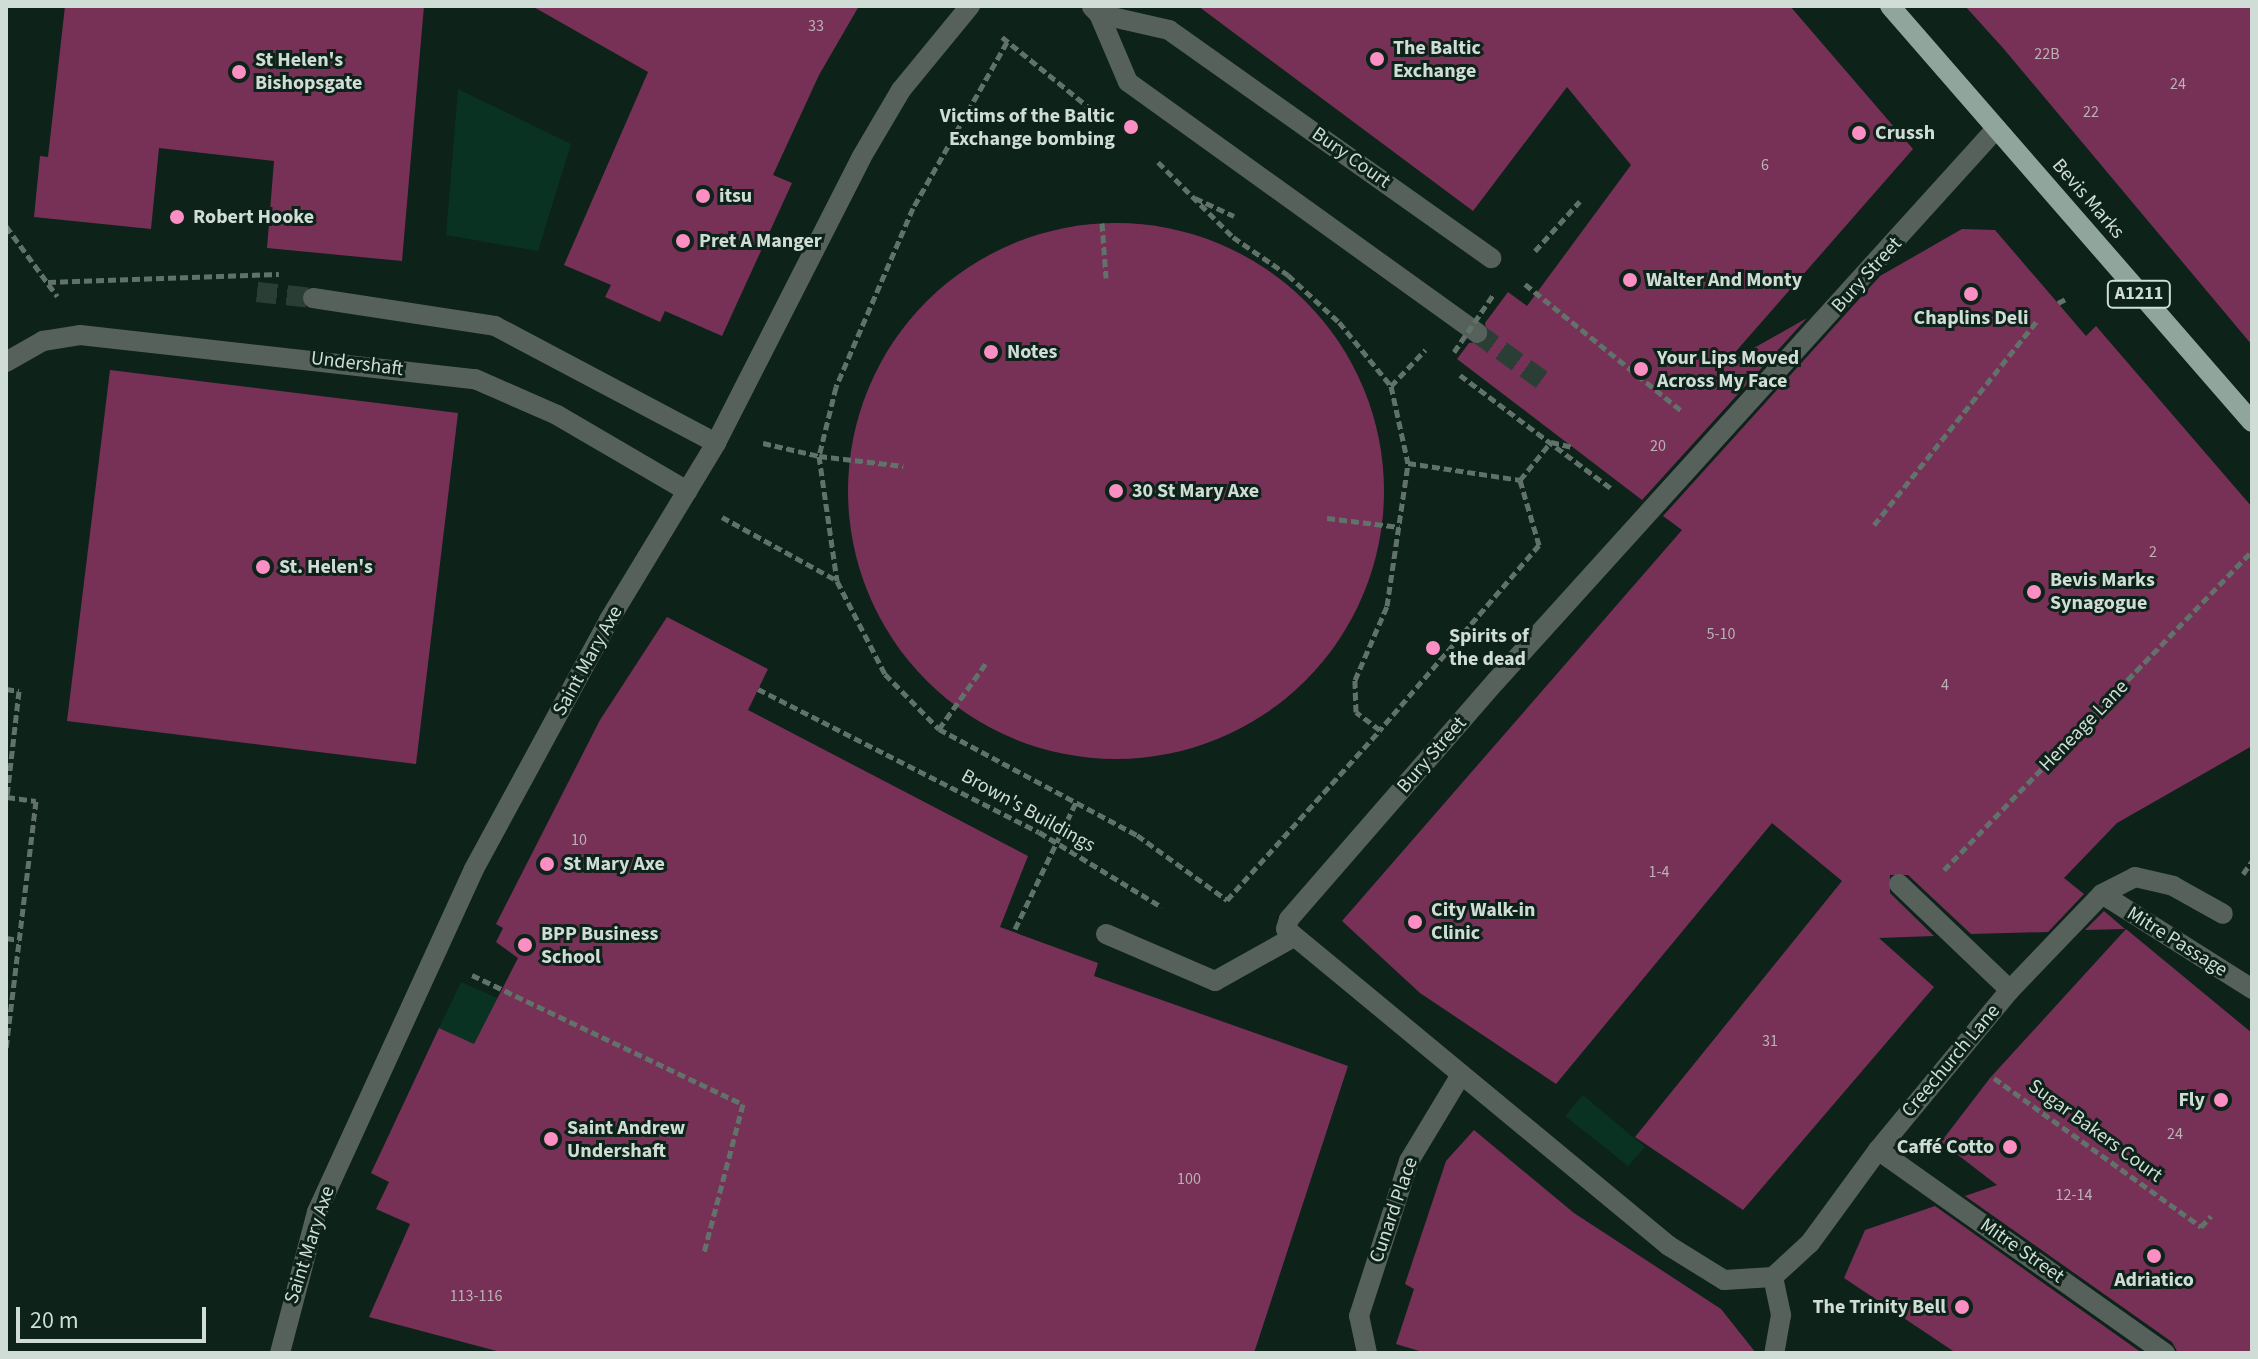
<!DOCTYPE html>
<meta charset="utf-8">
<style>
body{margin:0}
#map{position:relative;width:2258px;height:1359px;overflow:hidden;background:#0d2219;font-family:"Source Sans 3",sans-serif}
div>[style]{position:absolute}
.green>*{inset:0;background:#093222}
.building>*{inset:0;background:#773156}
.round{border-radius:50%}
.minor-tunnel>*{height:20px;margin-top:-10px;transform-origin:0;background:repeating-linear-gradient(90deg,#2a3e35 0 20px,transparent 0 30px)}
.path>*{height:5px;margin-top:-2.5px;transform-origin:0;background:repeating-linear-gradient(90deg,#607269 0 8px,transparent 0 12px)}
.minor>*{height:20px;margin:-10px;padding:0 10px;transform-origin:10px;border-radius:10px;background:#57615b}
.major>*{height:20px;margin:-10px;padding:0 10px;transform-origin:10px;border-radius:10px;background:#90a59b}
.path-bridge>*{height:5px;margin-top:-2.5px;transform-origin:0;background:repeating-linear-gradient(90deg,#607269 0 8px,transparent 0 12px)}
.dots>*{width:22px;height:22px;translate:-50% -50%;box-sizing:border-box;border:4px solid #0d2219;border-radius:50%}
span{translate:-50% -50%;white-space:nowrap;text-align:center;line-height:1.15;-webkit-text-stroke:6px #0d2219;paint-order:stroke}
.number-label{font-size:16px;color:#bab2b6}
.number-label span{-webkit-text-stroke-width:0}
.shield-label span{padding:2px 6px;background:#0d2219;border:2px solid;border-radius:6px;-webkit-text-stroke-width:0}
.shield-label{font-size:18px;color:#d0ddd6;font-weight:700}
.poi-label{font-size:20px;color:#d0ddd6;font-weight:700}
.left{translate:0 -50%;text-align:left}
.right{translate:-100% -50%;text-align:right}
.street-label{font-size:20px;color:#d0ddd6}
.frame{position:absolute;inset:0;border:8px solid #d0ddd6;pointer-events:none}
.scale{position:absolute;left:16px;top:1307px;width:190px;height:36px;box-sizing:border-box;border:4px solid #d0ddd6;border-top:0;padding-left:10px;font-size:24px;line-height:28px;white-space:nowrap;color:#d0ddd6;-webkit-text-stroke:6px #0d2219;paint-order:stroke}
</style>
<div id="map">
<div class="green">
<i style="clip-path:polygon(458px 89px,571px 144px,538px 251px,446px 235px)"></i>
<i style="clip-path:polygon(461px 982px,619px 1051px,596px 1101px,439px 1028px)"></i>
<i style="clip-path:polygon(1583px 1095px,1645px 1147px,1628px 1166px,1565px 1116px)"></i>
</div>
<div class="building">
<i style="clip-path:polygon(65px 6px,424px 6px,402px 261px,267px 248px,274px 161px,159px 148px,151px 229px,34px 217px,40px 156px,48px 157px)"></i>
<i style="clip-path:polygon(532px 6px,859px 6px,819px 75px,773px 175px,792px 183px,722px 336px,665px 311px,660px 322px,605px 297px,611px 285px,564px 265px,648px 72px)"></i>
<i style="clip-path:polygon(1198px 6px,1790px 6px,1913px 149px,1724px 365px,1807px 318px,1642px 500px,1457px 359px,1469px 343px,1487px 341px,1485px 323px,1508px 292px,1527px 306px,1631px 165px,1567px 87px,1473px 211px)"></i>
<i style="clip-path:polygon(1965px 6px,2252px 6px,2252px 345px,2003px 48px)"></i>
<i class="round" style="left:848px;top:223px;width:536px;height:536px"></i>
<i style="clip-path:polygon(1962px 229px,1995px 230px,2086px 336px,2096px 326px,2252px 507px,2252px 746px,2117px 823px,2064px 878px,2084px 894px,2048px 932px,1971px 934px,1908px 875px,1890px 875px,1890px 893px,1934px 936px,1879px 938px,1934px 987px,1743px 1210px,1635px 1137px,1842px 881px,1772px 823px,1556px 1084px,1420px 993px,1342px 921px,1682px 530px,1663px 516px,1880px 276px)"></i>
<i style="clip-path:polygon(110px 370px,458px 413px,416px 764px,67px 721px)"></i>
<i style="clip-path:polygon(667px 617px,768px 669px,748px 710px,1028px 856px,1000px 927px,1098px 963px,1094px 976px,1348px 1066px,1254px 1353px,504px 1353px,369px 1317px,410px 1224px,376px 1209px,389px 1182px,371px 1173px,439px 1028px,474px 1044px,518px 958px,496px 942px,503px 928px,496px 924px,600px 720px)"></i>
<i style="clip-path:polygon(2104px 911px,2125px 929px,2085px 930px)"></i>
<i style="clip-path:polygon(2126px 929px,2252px 1033px,2252px 1353px,2178px 1353px,2172px 1342px,1965px 1196px,1997px 1185px,1941px 1142px,1990px 1078px)"></i>
<i style="clip-path:polygon(1474px 1130px,1574px 1213px,1721px 1309px,1756px 1353px,1426px 1353px,1396px 1344px,1414px 1289px,1405px 1284px,1446px 1161px)"></i>
<i style="clip-path:polygon(1935px 1206px,2142px 1353px,1956px 1353px,1844px 1278px,1865px 1230px)"></i>
</div>
<div class="minor-tunnel">
<i style="left:257px;top:292px;width:56px;rotate:6.1deg"></i>
<i style="left:1477px;top:333px;width:80px;rotate:35.9deg"></i>
</div>
<div class="path">
<i style="left:1002px;top:37px;width:114px;rotate:39deg"></i>
<i style="left:1007px;top:42px;width:191px;rotate:119.5deg"></i>
<i style="left:913px;top:208px;width:195px;rotate:113.3deg"></i>
<i style="left:836px;top:387px;width:71px;rotate:103.8deg"></i>
<i style="left:819px;top:456px;width:126px;rotate:81.8deg"></i>
<i style="left:837px;top:581px;width:105px;rotate:62.7deg"></i>
<i style="left:885px;top:674px;width:77px;rotate:45.5deg"></i>
<i style="left:939px;top:729px;width:225px;rotate:28.2deg"></i>
<i style="left:1137px;top:835px;width:111px;rotate:35.8deg"></i>
<i style="left:1227px;top:900px;width:229px;rotate:-48deg"></i>
<i style="left:1158px;top:162px;width:106px;rotate:45deg"></i>
<i style="left:1233px;top:237px;width:67px;rotate:34.6deg"></i>
<i style="left:1288px;top:275px;width:69px;rotate:42.7deg"></i>
<i style="left:1339px;top:322px;width:82px;rotate:50.9deg"></i>
<i style="left:1391px;top:386px;width:79px;rotate:77.6deg"></i>
<i style="left:1408px;top:463px;width:113px;rotate:8.6deg"></i>
<i style="left:1520px;top:480px;width:68px;rotate:73.7deg"></i>
<i style="left:1539px;top:545px;width:244px;rotate:130.7deg"></i>
<i style="left:1380px;top:730px;width:30px;rotate:-143deg"></i>
<i style="left:1356px;top:712px;width:32px;rotate:-92deg"></i>
<i style="left:1355px;top:680px;width:81px;rotate:-66.6deg"></i>
<i style="left:1387px;top:606px;width:145px;rotate:-81.6deg"></i>
<i style="left:1195px;top:198px;width:43px;rotate:24.8deg"></i>
<i style="left:1102px;top:223px;width:55px;rotate:85.8deg"></i>
<i style="left:6px;top:226px;width:87px;rotate:53.9deg"></i>
<i style="left:1535px;top:251px;width:67px;rotate:-48deg"></i>
<i style="left:48px;top:282px;width:231px;rotate:-2deg"></i>
<i style="left:1525px;top:284px;width:202px;rotate:39deg"></i>
<i style="left:2058px;top:303px;width:11px;rotate:-27deg"></i>
<i style="left:1460px;top:375px;width:190px;rotate:36.9deg"></i>
<i style="left:1391px;top:386px;width:50px;rotate:-46.6deg"></i>
<i style="left:763px;top:443px;width:57px;rotate:13.1deg"></i>
<i style="left:819px;top:456px;width:85px;rotate:6.8deg"></i>
<i style="left:1520px;top:480px;width:49px;rotate:-50.8deg"></i>
<i style="left:1551px;top:442px;width:22px;rotate:13deg"></i>
<i style="left:722px;top:517px;width:130px;rotate:28.9deg"></i>
<i style="left:1327px;top:518px;width:73px;rotate:7.1deg"></i>
<i style="left:1874px;top:525px;width:261px;rotate:-51.4deg"></i>
<i style="left:6px;top:689px;width:13px;rotate:9deg"></i>
<i style="left:19px;top:691px;width:107px;rotate:96.5deg"></i>
<i style="left:7px;top:797px;width:29px;rotate:8deg"></i>
<i style="left:36px;top:801px;width:249px;rotate:96.9deg"></i>
<i style="left:758px;top:689px;width:315px;rotate:27deg"></i>
<i style="left:1039px;top:832px;width:144px;rotate:31.4deg"></i>
<i style="left:939px;top:729px;width:81px;rotate:-54.5deg"></i>
<i style="left:1944px;top:870px;width:443px;rotate:-46deg"></i>
<i style="left:2243px;top:874px;width:16px;rotate:-55deg"></i>
<i style="left:1015px;top:929px;width:141px;rotate:-64.3deg"></i>
<i style="left:6px;top:938px;width:13px;rotate:9deg"></i>
<i style="left:472px;top:975px;width:300px;rotate:25.5deg"></i>
<i style="left:743px;top:1104px;width:154px;rotate:104.7deg"></i>
<i style="left:1994px;top:1078px;width:255px;rotate:35.7deg"></i>
<i style="left:2201px;top:1227px;width:15px;rotate:-48deg"></i>
</div>
<div class="minor">
<i style="left:1092px;top:7px;width:10px;rotate:45deg"></i>
<i style="left:1099px;top:14px;width:72px;rotate:12.9deg"></i>
<i style="left:1169px;top:30px;width:395px;rotate:35.3deg"></i>
<i style="left:1099px;top:14px;width:74px;rotate:66.9deg"></i>
<i style="left:1128px;top:82px;width:430px;rotate:35.7deg"></i>
<i style="left:313px;top:298px;width:184px;rotate:8.7deg"></i>
<i style="left:495px;top:326px;width:250px;rotate:27.9deg"></i>
<i style="left:6px;top:362px;width:43px;rotate:-29.6deg"></i>
<i style="left:43px;top:341px;width:37px;rotate:-9deg"></i>
<i style="left:80px;top:335px;width:397px;rotate:6.4deg"></i>
<i style="left:475px;top:379px;width:90px;rotate:23.7deg"></i>
<i style="left:557px;top:415px;width:151px;rotate:30.3deg"></i>
<i style="left:1899px;top:884px;width:153px;rotate:43.7deg"></i>
<i style="left:2102px;top:894px;width:178px;rotate:32.3deg"></i>
<i style="left:1106px;top:934px;width:119px;rotate:23.3deg"></i>
<i style="left:1215px;top:981px;width:88px;rotate:-29.2deg"></i>
<i style="left:1878px;top:1150px;width:352px;rotate:35.3deg"></i>
<i style="left:1773px;top:1277px;width:49px;rotate:176.5deg"></i>
<i style="left:1724px;top:1280px;width:65px;rotate:-148.3deg"></i>
<i style="left:1669px;top:1246px;width:497px;rotate:-140.4deg"></i>
<i style="left:1286px;top:929px;width:10px;rotate:-73deg"></i>
<i style="left:1289px;top:919px;width:315px;rotate:-49deg"></i>
<i style="left:1496px;top:681px;width:742px;rotate:-47.84deg"></i>
<i style="left:1773px;top:1277px;width:50px;rotate:-42.6deg"></i>
<i style="left:1810px;top:1243px;width:115px;rotate:-53.8deg"></i>
<i style="left:1878px;top:1150px;width:207px;rotate:-50.5deg"></i>
<i style="left:2010px;top:990px;width:133px;rotate:-46.2deg"></i>
<i style="left:2102px;top:894px;width:37px;rotate:-27deg"></i>
<i style="left:2135px;top:877px;width:39px;rotate:13deg"></i>
<i style="left:2173px;top:886px;width:57px;rotate:29.2deg"></i>
<i style="left:1773px;top:1277px;width:39px;rotate:78deg"></i>
<i style="left:1781px;top:1315px;width:39px;rotate:100deg"></i>
<i style="left:280px;top:1353px;width:146px;rotate:-75.3deg"></i>
<i style="left:317px;top:1212px;width:377px;rotate:-65.4deg"></i>
<i style="left:474px;top:869px;width:283px;rotate:-61.5deg"></i>
<i style="left:609px;top:620px;width:207px;rotate:-58.8deg"></i>
<i style="left:716px;top:443px;width:320px;rotate:-63deg"></i>
<i style="left:861px;top:158px;width:79px;rotate:-59.5deg"></i>
<i style="left:901px;top:90px;width:109px;rotate:-50.6deg"></i>
<i style="left:1367px;top:1353px;width:38px;rotate:-102deg"></i>
<i style="left:1359px;top:1316px;width:163px;rotate:-72.1deg"></i>
<i style="left:1409px;top:1161px;width:97px;rotate:-58.9deg"></i>
</div>
<div class="major">
<i style="left:1890px;top:6px;width:551px;rotate:48.97deg"></i>
</div>
<div class="path-bridge">
<i style="left:1454px;top:352px;width:69px;rotate:-55.6deg"></i>
</div>
<div class="dots">
<i style="left:1377px;top:59px;background:#fb8fc4"></i>
<i style="left:239px;top:72px;background:#fb8fc4"></i>
<i style="left:1131px;top:127px;background:#fb8fc4"></i>
<i style="left:1859px;top:133px;background:#fb8fc4"></i>
<i style="left:703px;top:196px;background:#fb8fc4"></i>
<i style="left:177px;top:217px;background:#fb8fc4"></i>
<i style="left:683px;top:241px;background:#fb8fc4"></i>
<i style="left:1630px;top:280px;background:#fb8fc4"></i>
<i style="left:1971px;top:294px;background:#fb8fc4"></i>
<i style="left:991px;top:352px;background:#fb8fc4"></i>
<i style="left:1641px;top:369px;background:#fb8fc4"></i>
<i style="left:1116px;top:491px;background:#fb8fc4"></i>
<i style="left:263px;top:567px;background:#fb8fc4"></i>
<i style="left:2034px;top:592px;background:#fb8fc4"></i>
<i style="left:1433px;top:648px;background:#fb8fc4"></i>
<i style="left:547px;top:864px;background:#fb8fc4"></i>
<i style="left:1415px;top:922px;background:#fb8fc4"></i>
<i style="left:525px;top:945px;background:#fb8fc4"></i>
<i style="left:2221px;top:1100px;background:#fb8fc4"></i>
<i style="left:551px;top:1139px;background:#fb8fc4"></i>
<i style="left:2010px;top:1147px;background:#fb8fc4"></i>
<i style="left:2154px;top:1256px;background:#fb8fc4"></i>
<i style="left:1962px;top:1307px;background:#fb8fc4"></i>
</div>
<div class="number-label">
<span style="left:816px;top:26px">33</span>
<span style="left:2047px;top:54px">22B</span>
<span style="left:2178px;top:84px">24</span>
<span style="left:2091px;top:112px">22</span>
<span style="left:1765px;top:165px">6</span>
<span style="left:1658px;top:446px">20</span>
<span style="left:2153px;top:552px">2</span>
<span style="left:1721px;top:634px">5-10</span>
<span style="left:1945px;top:685px">4</span>
<span style="left:579px;top:840px">10</span>
<span style="left:1659px;top:872px">1-4</span>
<span style="left:1770px;top:1041px">31</span>
<span style="left:2175px;top:1134px">24</span>
<span style="left:1189px;top:1179px">100</span>
<span style="left:2074px;top:1195px">12-14</span>
<span style="left:476px;top:1296px">113-116</span>
</div>
<div class="shield-label">
<span style="left:2139px;top:294px">A1211</span>
</div>
<div class="poi-label">
<span class="left" style="left:1393px;top:60px">The Baltic<br>Exchange</span>
<span class="left" style="left:255px;top:72px">St Helen's<br>Bishopsgate</span>
<span class="right" style="left:1115px;top:128px">Victims of the Baltic<br>Exchange bombing</span>
<span class="left" style="left:1875px;top:133px">Crussh</span>
<span class="left" style="left:719px;top:196px">itsu</span>
<span class="left" style="left:193px;top:217px">Robert Hooke</span>
<span class="left" style="left:699px;top:241px">Pret A Manger</span>
<span class="left" style="left:1646px;top:280px">Walter And Monty</span>
<span style="left:1971px;top:318px">Chaplins Deli</span>
<span class="left" style="left:1007px;top:352px">Notes</span>
<span class="left" style="left:1657px;top:370px">Your Lips Moved<br>Across My Face</span>
<span class="left" style="left:1132px;top:491px">30 St Mary Axe</span>
<span class="left" style="left:279px;top:567px">St. Helen's</span>
<span class="left" style="left:2050px;top:592px">Bevis Marks<br>Synagogue</span>
<span class="left" style="left:1449px;top:648px">Spirits of<br>the dead</span>
<span class="left" style="left:563px;top:864px">St Mary Axe</span>
<span class="left" style="left:1431px;top:922px">City Walk-in<br>Clinic</span>
<span class="left" style="left:541px;top:946px">BPP Business<br>School</span>
<span class="right" style="left:2205px;top:1100px">Fly</span>
<span class="left" style="left:567px;top:1140px">Saint Andrew<br>Undershaft</span>
<span class="right" style="left:1994px;top:1147px">Caffé Cotto</span>
<span style="left:2154px;top:1280px">Adriatico</span>
<span class="right" style="left:1946px;top:1307px">The Trinity Bell</span>
</div>
<div class="street-label">
<span style="left:1351px;top:158px;rotate:35deg">Bury Court</span>
<span style="left:2088px;top:199px;rotate:49deg">Bevis Marks</span>
<span style="left:1867px;top:275px;rotate:-48deg">Bury Street</span>
<span style="left:357px;top:364px;rotate:7deg">Undershaft</span>
<span style="left:588px;top:661px;rotate:-61deg">Saint Mary Axe</span>
<span style="left:2084px;top:726px;rotate:-46deg">Heneage Lane</span>
<span style="left:1432px;top:755px;rotate:-49deg">Bury Street</span>
<span style="left:1028px;top:811px;rotate:29deg">Brown's Buildings</span>
<span style="left:2177px;top:942px;rotate:32deg">Mitre Passage</span>
<span style="left:1951px;top:1061px;rotate:-50deg">Creechurch Lane</span>
<span style="left:2095px;top:1131px;rotate:36deg">Sugar Bakers Court</span>
<span style="left:1394px;top:1210px;rotate:-71deg">Cunard Place</span>
<span style="left:310px;top:1245px;rotate:-72deg">Saint Mary Axe</span>
<span style="left:2022px;top:1251px;rotate:35deg">Mitre Street</span>
</div>
<div class="frame"></div>
<div class="scale">20 m</div>
</div>
